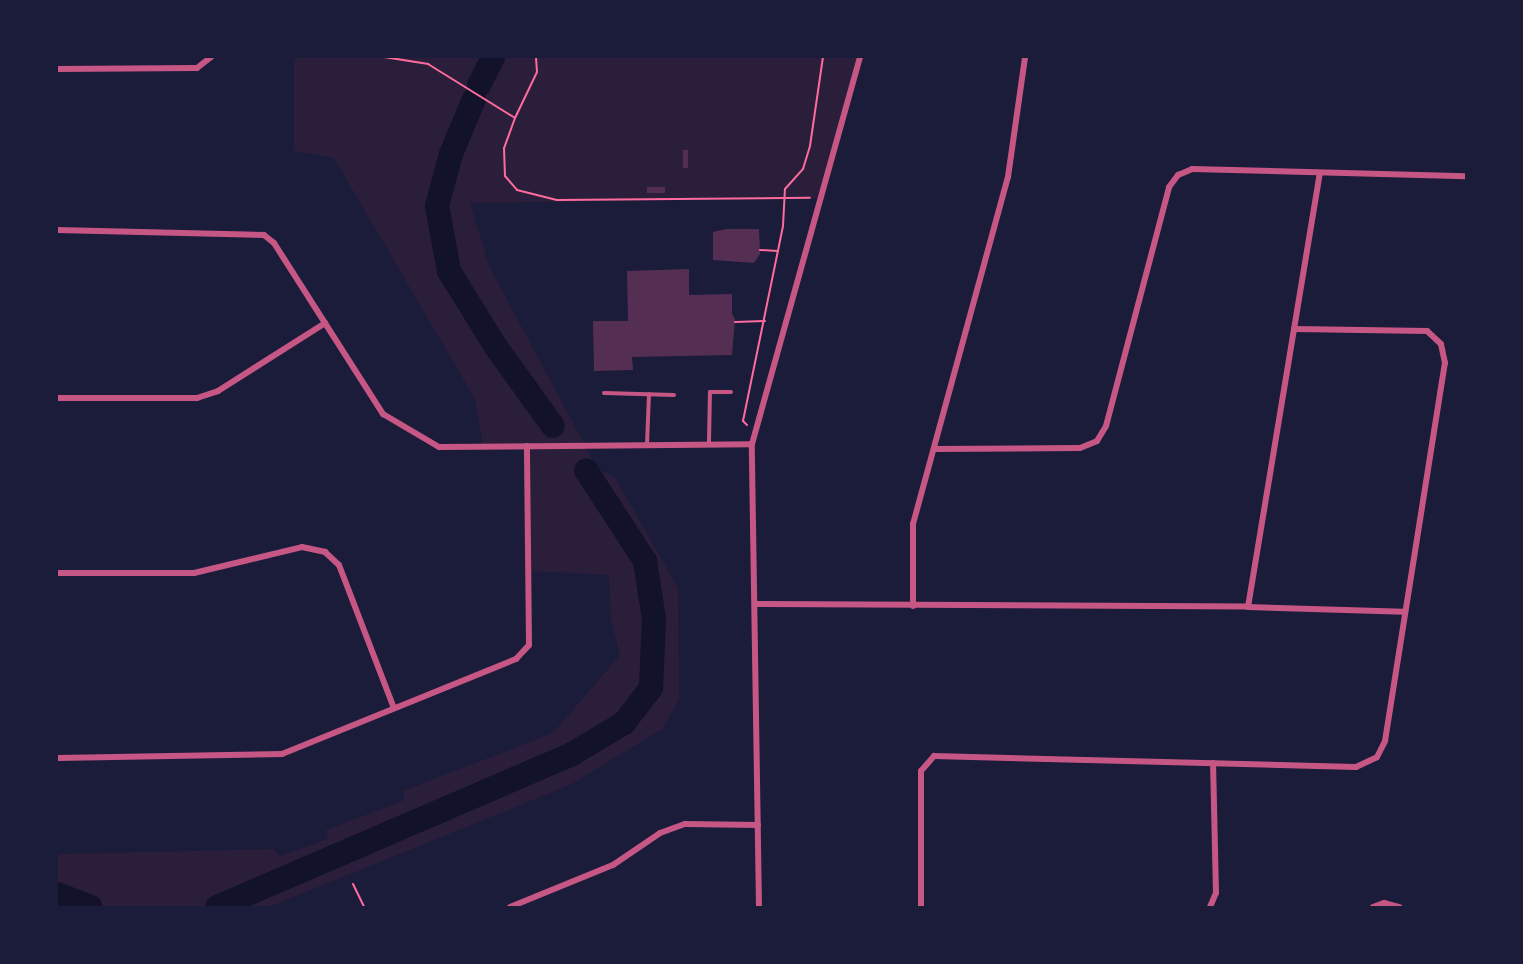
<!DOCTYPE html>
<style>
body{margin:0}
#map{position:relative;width:1523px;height:964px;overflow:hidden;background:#1b1b3a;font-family:Georgia,serif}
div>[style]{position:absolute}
.green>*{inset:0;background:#2a1e3b}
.river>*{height:24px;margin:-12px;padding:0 12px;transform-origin:12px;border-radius:12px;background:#12122b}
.building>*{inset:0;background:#542f53}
.path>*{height:2px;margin:-1px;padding:0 1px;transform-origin:1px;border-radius:1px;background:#ff6b9d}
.service>*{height:4px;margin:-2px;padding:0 2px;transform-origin:2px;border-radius:2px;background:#c65784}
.minor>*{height:6px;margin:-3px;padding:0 3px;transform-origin:3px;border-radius:3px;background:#c65784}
span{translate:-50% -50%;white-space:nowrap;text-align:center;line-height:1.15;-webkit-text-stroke:4.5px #1b1b3a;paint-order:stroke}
.frame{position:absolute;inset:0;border:58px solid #1b1b3a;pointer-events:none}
</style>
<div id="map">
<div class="green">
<i style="clip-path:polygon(294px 57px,860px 57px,821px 198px,470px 203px,489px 266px,585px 445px,598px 470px,614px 476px,678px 588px,679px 700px,662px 729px,572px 784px,269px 907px,57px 907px,57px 854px,273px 849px,280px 856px,328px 839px,326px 830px,405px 800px,403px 791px,553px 733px,620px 655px,611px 619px,609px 575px,529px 571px,527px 446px,483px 445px,475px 399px,334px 158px,294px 151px)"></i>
</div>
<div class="river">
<i style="left:479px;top:85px;width:31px;rotate:-63deg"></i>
<i style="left:474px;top:99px;width:60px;rotate:112.7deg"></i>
<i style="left:451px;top:154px;width:54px;rotate:105.1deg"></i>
<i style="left:437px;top:206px;width:66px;rotate:79.5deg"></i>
<i style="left:449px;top:271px;width:89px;rotate:58.3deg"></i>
<i style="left:496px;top:347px;width:97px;rotate:54.2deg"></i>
<i style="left:57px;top:894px;width:36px;rotate:21deg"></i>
<i style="left:217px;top:907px;width:387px;rotate:-23.3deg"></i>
<i style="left:572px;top:754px;width:61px;rotate:-30.8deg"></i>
<i style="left:624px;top:723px;width:44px;rotate:-52.4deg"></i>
<i style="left:651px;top:688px;width:69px;rotate:-87.5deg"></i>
<i style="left:654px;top:619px;width:59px;rotate:-98.8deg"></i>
<i style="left:645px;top:561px;width:108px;rotate:-123deg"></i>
</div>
<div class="building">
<i style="clip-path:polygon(683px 150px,688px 150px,688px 168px,683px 168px)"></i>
<i style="clip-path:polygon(647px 187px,665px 187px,665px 193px,647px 193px)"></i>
<i style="clip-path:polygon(726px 229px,759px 229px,760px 254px,754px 263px,713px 260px,713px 232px)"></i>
<i style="clip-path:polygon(689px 269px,689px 295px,732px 294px,732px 314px,735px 319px,732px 355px,632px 357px,633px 370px,594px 371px,593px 321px,628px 321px,627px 271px)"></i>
</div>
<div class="path">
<i style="left:384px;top:57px;width:45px;rotate:9deg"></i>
<i style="left:428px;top:64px;width:102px;rotate:31.8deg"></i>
<i style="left:515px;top:118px;width:51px;rotate:-64.4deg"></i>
<i style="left:537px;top:72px;width:15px;rotate:-94deg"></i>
<i style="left:515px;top:118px;width:32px;rotate:110deg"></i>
<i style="left:504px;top:148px;width:28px;rotate:88deg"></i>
<i style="left:505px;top:176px;width:18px;rotate:49deg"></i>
<i style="left:517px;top:190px;width:41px;rotate:14deg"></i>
<i style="left:557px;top:200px;width:253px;rotate:-0.5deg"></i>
<i style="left:760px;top:250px;width:18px;rotate:3deg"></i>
<i style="left:735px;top:322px;width:30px;rotate:-2deg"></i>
<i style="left:747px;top:425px;width:6px;rotate:-135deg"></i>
<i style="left:743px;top:421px;width:199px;rotate:-78.4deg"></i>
<i style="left:783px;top:226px;width:37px;rotate:-87deg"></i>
<i style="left:785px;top:189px;width:27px;rotate:-48deg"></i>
<i style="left:803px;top:169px;width:24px;rotate:-73deg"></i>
<i style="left:810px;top:146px;width:90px;rotate:-81.7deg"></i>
<i style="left:353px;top:884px;width:25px;rotate:64deg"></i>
</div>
<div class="service">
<i style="left:604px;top:393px;width:70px;rotate:1.6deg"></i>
<i style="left:709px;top:442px;width:50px;rotate:-88.9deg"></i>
<i style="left:710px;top:392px;width:21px"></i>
<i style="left:647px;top:444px;width:50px;rotate:-87.7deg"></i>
</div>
<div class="minor">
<i style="left:57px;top:69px;width:140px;rotate:-0.4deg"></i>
<i style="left:197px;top:68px;width:18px;rotate:-38deg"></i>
<i style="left:57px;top:230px;width:207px;rotate:1.4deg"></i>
<i style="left:264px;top:235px;width:13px;rotate:39deg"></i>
<i style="left:274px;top:243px;width:203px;rotate:57.5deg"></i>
<i style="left:383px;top:414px;width:65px;rotate:30.5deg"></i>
<i style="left:439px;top:447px;width:313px;rotate:-0.5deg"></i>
<i style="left:57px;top:398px;width:140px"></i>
<i style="left:197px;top:398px;width:22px;rotate:-18deg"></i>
<i style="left:218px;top:391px;width:127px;rotate:-32.4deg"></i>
<i style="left:934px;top:449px;width:146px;rotate:-0.4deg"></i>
<i style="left:1080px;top:448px;width:18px;rotate:-22deg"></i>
<i style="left:1097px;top:441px;width:17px;rotate:-59deg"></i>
<i style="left:1106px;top:426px;width:247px;rotate:-75.2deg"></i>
<i style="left:1169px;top:187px;width:15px;rotate:-53deg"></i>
<i style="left:1178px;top:175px;width:15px;rotate:-23deg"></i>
<i style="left:1192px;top:169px;width:274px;rotate:1.5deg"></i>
<i style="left:57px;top:573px;width:137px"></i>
<i style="left:194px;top:573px;width:111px;rotate:-13.5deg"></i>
<i style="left:302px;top:547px;width:24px;rotate:12deg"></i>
<i style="left:325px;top:552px;width:19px;rotate:43deg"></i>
<i style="left:339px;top:565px;width:151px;rotate:69deg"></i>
<i style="left:756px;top:604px;width:492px;rotate:0.3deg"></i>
<i style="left:1248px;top:607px;width:155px;rotate:1.8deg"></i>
<i style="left:913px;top:606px;width:82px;rotate:-90deg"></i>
<i style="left:913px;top:524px;width:360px;rotate:-74.7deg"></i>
<i style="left:1008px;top:177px;width:121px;rotate:-81.9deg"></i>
<i style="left:1248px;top:607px;width:440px;rotate:-80.6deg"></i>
<i style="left:57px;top:758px;width:225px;rotate:-1deg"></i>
<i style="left:282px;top:754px;width:253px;rotate:-22.1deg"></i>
<i style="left:516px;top:659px;width:19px;rotate:-47deg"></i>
<i style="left:529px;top:645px;width:199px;rotate:-90.6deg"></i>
<i style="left:510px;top:907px;width:111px;rotate:-22.2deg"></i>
<i style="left:613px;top:865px;width:57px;rotate:-34.2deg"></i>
<i style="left:660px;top:833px;width:27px;rotate:-20deg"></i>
<i style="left:685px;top:824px;width:73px;rotate:0.8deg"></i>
<i style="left:759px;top:907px;width:463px;rotate:-90.9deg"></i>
<i style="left:752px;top:444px;width:402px;rotate:-74.4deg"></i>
<i style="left:921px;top:907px;width:136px;rotate:-90deg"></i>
<i style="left:921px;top:771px;width:20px;rotate:-49deg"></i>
<i style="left:934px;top:756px;width:422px;rotate:1.5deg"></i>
<i style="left:1356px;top:767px;width:23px;rotate:-25deg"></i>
<i style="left:1377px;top:757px;width:18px;rotate:-63deg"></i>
<i style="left:1385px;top:741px;width:383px;rotate:-81deg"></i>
<i style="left:1445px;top:363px;width:19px;rotate:-102deg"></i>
<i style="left:1441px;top:344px;width:19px;rotate:-137deg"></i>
<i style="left:1427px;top:331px;width:133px;rotate:-179.1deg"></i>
<i style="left:1210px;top:907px;width:15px;rotate:-67deg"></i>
<i style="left:1216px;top:893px;width:130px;rotate:-91.3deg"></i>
<i style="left:1373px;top:907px;width:12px;rotate:-20deg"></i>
<i style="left:1384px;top:903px;width:16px;rotate:15deg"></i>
</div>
<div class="frame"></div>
</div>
